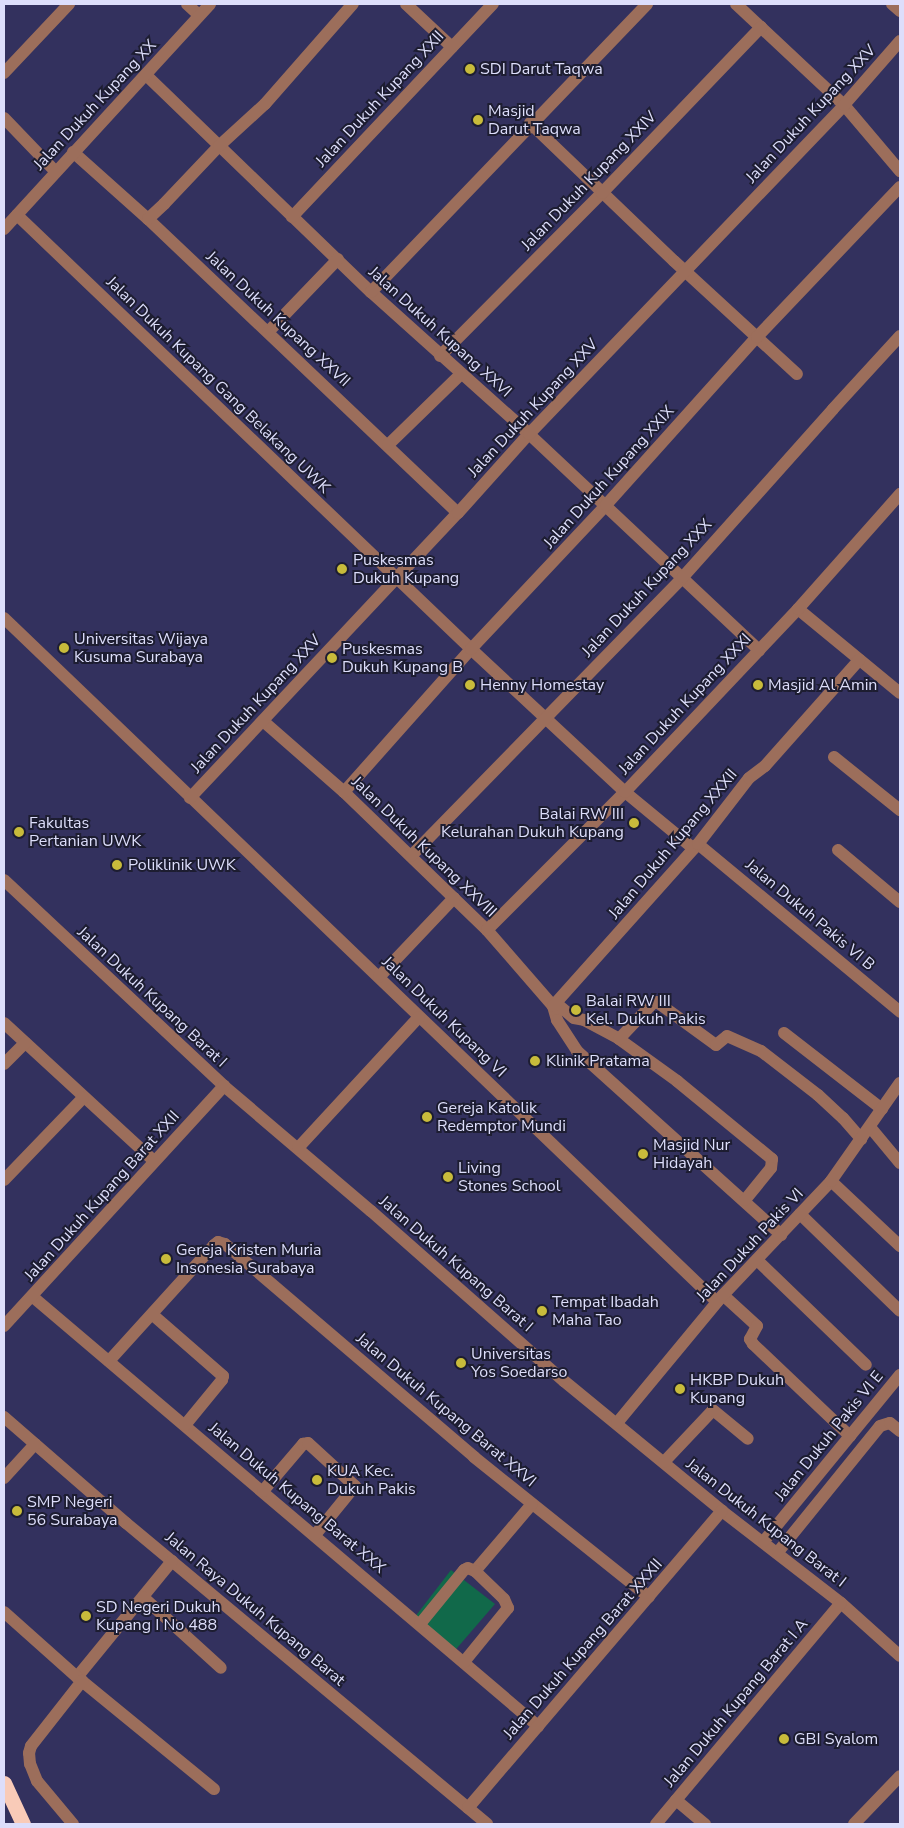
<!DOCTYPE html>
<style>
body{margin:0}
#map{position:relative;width:904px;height:1828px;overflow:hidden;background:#33315e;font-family:"Nunito Sans",sans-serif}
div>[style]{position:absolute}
.green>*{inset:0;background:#11694a}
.minor>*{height:12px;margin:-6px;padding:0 6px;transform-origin:6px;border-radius:6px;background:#9c6e5b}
.highway>*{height:15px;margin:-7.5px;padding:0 7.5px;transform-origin:7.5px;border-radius:7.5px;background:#f9cbb8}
.dots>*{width:14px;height:14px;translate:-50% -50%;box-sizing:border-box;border:2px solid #1d1d31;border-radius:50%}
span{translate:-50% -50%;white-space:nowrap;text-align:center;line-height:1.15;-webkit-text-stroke:4px #1d1d31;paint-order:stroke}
.poi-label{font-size:16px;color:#dddefb}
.left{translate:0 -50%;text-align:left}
.right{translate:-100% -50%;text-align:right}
.street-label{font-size:16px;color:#dddefb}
.frame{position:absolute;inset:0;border:5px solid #dddefb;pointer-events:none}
</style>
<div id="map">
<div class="green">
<i style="clip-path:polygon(451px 1570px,495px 1604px,451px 1655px,411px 1622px)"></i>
</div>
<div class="minor">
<i style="left:187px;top:4px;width:16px;rotate:43deg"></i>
<i style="left:406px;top:4px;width:63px;rotate:43.1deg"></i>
<i style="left:736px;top:4px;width:148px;rotate:43.1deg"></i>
<i style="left:844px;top:105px;width:87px;rotate:49.7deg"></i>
<i style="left:892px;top:4px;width:11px;rotate:41deg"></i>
<i style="left:4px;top:73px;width:95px;rotate:-46.7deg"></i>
<i style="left:146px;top:75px;width:313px;rotate:44deg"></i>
<i style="left:371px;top:292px;width:212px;rotate:41.9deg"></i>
<i style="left:529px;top:434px;width:316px;rotate:43.2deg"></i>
<i style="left:4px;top:118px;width:74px;rotate:46.1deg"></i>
<i style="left:530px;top:123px;width:199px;rotate:43.8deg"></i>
<i style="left:674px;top:261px;width:167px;rotate:42.6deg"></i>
<i style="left:73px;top:152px;width:101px;rotate:41.8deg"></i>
<i style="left:148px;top:219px;width:427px;rotate:43.5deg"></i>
<i style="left:17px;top:215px;width:628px;rotate:43.71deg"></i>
<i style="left:471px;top:649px;width:210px;rotate:42.9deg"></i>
<i style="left:625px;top:792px;width:89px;rotate:39.6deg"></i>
<i style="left:292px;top:217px;width:293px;rotate:-46.7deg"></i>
<i style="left:148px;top:219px;width:22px;rotate:-43deg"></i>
<i style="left:164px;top:204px;width:80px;rotate:-46.5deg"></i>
<i style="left:219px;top:146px;width:62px;rotate:-42.4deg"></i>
<i style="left:265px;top:104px;width:133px;rotate:-48.7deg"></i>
<i style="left:4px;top:229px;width:305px;rotate:-47.5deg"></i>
<i style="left:371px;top:292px;width:399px;rotate:-46.2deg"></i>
<i style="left:268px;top:332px;width:101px;rotate:-46.2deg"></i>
<i style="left:440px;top:356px;width:230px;rotate:-45.2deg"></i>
<i style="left:602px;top:193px;width:230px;rotate:-46.2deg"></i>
<i style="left:388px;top:445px;width:102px;rotate:-44.2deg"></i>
<i style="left:798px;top:609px;width:132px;rotate:39.5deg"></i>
<i style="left:4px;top:618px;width:988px;rotate:43.81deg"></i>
<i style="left:263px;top:721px;width:108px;rotate:41.2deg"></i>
<i style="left:344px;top:792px;width:199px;rotate:44deg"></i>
<i style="left:487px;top:930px;width:101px;rotate:49deg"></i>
<i style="left:553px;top:1006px;width:15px;rotate:74deg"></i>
<i style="left:557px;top:1020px;width:37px;rotate:57deg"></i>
<i style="left:577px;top:1051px;width:275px;rotate:42deg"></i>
<i style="left:834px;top:757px;width:85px;rotate:38.8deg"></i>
<i style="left:344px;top:792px;width:191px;rotate:-48.4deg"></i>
<i style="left:471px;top:649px;width:197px;rotate:-46.8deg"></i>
<i style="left:606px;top:505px;width:226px;rotate:-48.1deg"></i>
<i style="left:757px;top:337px;width:207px;rotate:-46.4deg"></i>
<i style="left:190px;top:798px;width:391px;rotate:-46.8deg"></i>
<i style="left:458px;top:513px;width:106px;rotate:-48.1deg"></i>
<i style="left:529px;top:434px;width:455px;rotate:-46.2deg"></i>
<i style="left:844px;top:105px;width:85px;rotate:-48.8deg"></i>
<i style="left:698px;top:844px;width:263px;rotate:39.7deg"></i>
<i style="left:838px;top:850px;width:81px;rotate:40deg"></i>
<i style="left:411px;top:856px;width:390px;rotate:-45.7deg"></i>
<i style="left:683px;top:577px;width:225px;rotate:-48.2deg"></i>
<i style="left:833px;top:409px;width:99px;rotate:-47.5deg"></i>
<i style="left:4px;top:880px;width:301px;rotate:43.1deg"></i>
<i style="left:224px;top:1086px;width:193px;rotate:40.4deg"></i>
<i style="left:371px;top:1211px;width:257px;rotate:41.4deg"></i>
<i style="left:564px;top:1381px;width:205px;rotate:39.4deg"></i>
<i style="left:722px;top:1511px;width:150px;rotate:37.7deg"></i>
<i style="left:841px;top:1603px;width:79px;rotate:41.9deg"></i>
<i style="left:487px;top:930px;width:195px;rotate:-45deg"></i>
<i style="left:625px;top:792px;width:252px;rotate:-46.6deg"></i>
<i style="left:798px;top:609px;width:154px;rotate:-48.4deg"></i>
<i style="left:379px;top:977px;width:109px;rotate:-46.5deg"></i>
<i style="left:556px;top:1003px;width:23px;rotate:40deg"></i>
<i style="left:574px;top:1018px;width:10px;rotate:11deg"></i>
<i style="left:584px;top:1020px;width:40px;rotate:28deg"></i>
<i style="left:619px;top:1039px;width:72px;rotate:35.9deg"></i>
<i style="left:677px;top:1081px;width:123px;rotate:39.4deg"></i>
<i style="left:772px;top:1159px;width:9px;rotate:96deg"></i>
<i style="left:771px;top:1168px;width:41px;rotate:129.1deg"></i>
<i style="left:553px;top:1006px;width:217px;rotate:-48.2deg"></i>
<i style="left:698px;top:844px;width:83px;rotate:-52.3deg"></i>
<i style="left:749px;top:778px;width:20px;rotate:-37deg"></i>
<i style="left:765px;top:766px;width:142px;rotate:-48.4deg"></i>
<i style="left:4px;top:1023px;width:204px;rotate:42.6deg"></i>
<i style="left:784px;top:1033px;width:124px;rotate:37.8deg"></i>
<i style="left:619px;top:1039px;width:50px;rotate:-46.6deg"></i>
<i style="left:653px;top:1003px;width:4px;rotate:-14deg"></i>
<i style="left:657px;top:1002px;width:73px;rotate:36.1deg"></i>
<i style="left:716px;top:1045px;width:14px;rotate:-39deg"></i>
<i style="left:727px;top:1036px;width:37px;rotate:24deg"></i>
<i style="left:761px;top:1051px;width:72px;rotate:37.7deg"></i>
<i style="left:818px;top:1095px;width:34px;rotate:43deg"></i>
<i style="left:843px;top:1118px;width:28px;rotate:49deg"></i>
<i style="left:4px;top:1064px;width:30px;rotate:-45deg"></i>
<i style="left:870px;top:1127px;width:47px;rotate:50.2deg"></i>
<i style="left:298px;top:1148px;width:178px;rotate:-47.3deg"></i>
<i style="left:4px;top:1180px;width:114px;rotate:-46.1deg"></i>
<i style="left:831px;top:1181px;width:95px;rotate:43.3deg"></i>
<i style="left:800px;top:1214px;width:139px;rotate:44.1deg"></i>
<i style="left:757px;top:1260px;width:151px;rotate:43.9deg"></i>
<i style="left:723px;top:1295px;width:46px;rotate:42.4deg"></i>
<i style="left:757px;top:1326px;width:15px;rotate:118deg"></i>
<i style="left:750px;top:1339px;width:6px;rotate:59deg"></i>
<i style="left:753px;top:1344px;width:134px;rotate:43.5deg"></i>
<i style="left:33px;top:1297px;width:663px;rotate:40.35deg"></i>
<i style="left:153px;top:1315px;width:93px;rotate:41.1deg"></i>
<i style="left:223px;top:1376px;width:4px;rotate:104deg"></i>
<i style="left:222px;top:1380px;width:58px;rotate:129.4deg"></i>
<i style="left:4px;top:1326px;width:326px;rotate:-47.5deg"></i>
<i style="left:109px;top:1361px;width:156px;rotate:-47.8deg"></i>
<i style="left:214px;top:1245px;width:5px;rotate:-37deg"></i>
<i style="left:218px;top:1242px;width:7px;rotate:16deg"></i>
<i style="left:225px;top:1244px;width:328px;rotate:40.5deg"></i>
<i style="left:474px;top:1457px;width:224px;rotate:38.7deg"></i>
<i style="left:4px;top:1417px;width:162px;rotate:41deg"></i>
<i style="left:126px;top:1523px;width:470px;rotate:39.8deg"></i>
<i style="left:617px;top:1423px;width:166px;rotate:-50.4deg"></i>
<i style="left:723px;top:1295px;width:157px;rotate:-46.5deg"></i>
<i style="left:831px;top:1181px;width:120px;rotate:-54.9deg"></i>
<i style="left:664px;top:1462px;width:71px;rotate:-46.7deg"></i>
<i style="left:713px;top:1410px;width:45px;rotate:39.6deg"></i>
<i style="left:4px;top:1478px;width:46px;rotate:-47.6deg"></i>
<i style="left:263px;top:1491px;width:62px;rotate:-49.6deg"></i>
<i style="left:303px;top:1444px;width:5px;rotate:-11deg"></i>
<i style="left:308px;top:1443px;width:64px;rotate:42.5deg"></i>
<i style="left:355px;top:1486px;width:63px;rotate:129.2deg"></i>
<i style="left:764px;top:1541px;width:215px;rotate:-50.7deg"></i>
<i style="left:778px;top:1552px;width:162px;rotate:-51deg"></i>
<i style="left:880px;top:1426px;width:10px;rotate:-17deg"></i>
<i style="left:890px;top:1423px;width:13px;rotate:39deg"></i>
<i style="left:172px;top:1561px;width:150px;rotate:129.3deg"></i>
<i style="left:77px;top:1677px;width:177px;rotate:39.3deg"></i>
<i style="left:475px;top:1571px;width:88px;rotate:-49.6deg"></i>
<i style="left:143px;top:1597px;width:105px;rotate:42.3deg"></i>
<i style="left:4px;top:1612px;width:98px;rotate:41.7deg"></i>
<i style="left:420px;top:1624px;width:70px;rotate:-50.8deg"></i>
<i style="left:464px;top:1570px;width:4px;rotate:-27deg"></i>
<i style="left:468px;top:1568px;width:8px;rotate:23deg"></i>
<i style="left:475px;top:1571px;width:40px;rotate:44deg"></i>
<i style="left:504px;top:1599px;width:10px;rotate:66deg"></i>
<i style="left:508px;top:1608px;width:70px;rotate:129.2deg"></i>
<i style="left:676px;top:1800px;width:38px;rotate:40deg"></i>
<i style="left:468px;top:1808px;width:391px;rotate:-49.5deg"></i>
<i style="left:73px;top:1824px;width:56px;rotate:-129.9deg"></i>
<i style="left:37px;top:1781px;width:18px;rotate:-112deg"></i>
<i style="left:30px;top:1764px;width:11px;rotate:-95deg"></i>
<i style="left:29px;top:1753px;width:7px;rotate:-74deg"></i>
<i style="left:31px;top:1746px;width:83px;rotate:-51.9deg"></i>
<i style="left:656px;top:1824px;width:288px;rotate:-50.1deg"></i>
<i style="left:854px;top:1824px;width:66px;rotate:-46.2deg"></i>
</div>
<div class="highway">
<i style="left:4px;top:1783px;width:45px;rotate:65.1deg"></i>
</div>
<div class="dots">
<i style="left:470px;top:69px;background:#c8bb3b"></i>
<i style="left:478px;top:120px;background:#c8bb3b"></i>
<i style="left:342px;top:569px;background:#c8bb3b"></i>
<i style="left:64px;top:648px;background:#c8bb3b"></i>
<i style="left:332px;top:658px;background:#c8bb3b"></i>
<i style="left:470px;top:685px;background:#c8bb3b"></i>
<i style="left:758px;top:685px;background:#c8bb3b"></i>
<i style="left:634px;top:823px;background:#c8bb3b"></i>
<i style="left:19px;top:832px;background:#c8bb3b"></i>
<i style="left:117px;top:865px;background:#c8bb3b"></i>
<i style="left:576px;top:1010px;background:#c8bb3b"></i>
<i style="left:535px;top:1061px;background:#c8bb3b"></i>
<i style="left:427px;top:1117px;background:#c8bb3b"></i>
<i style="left:643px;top:1154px;background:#c8bb3b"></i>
<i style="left:448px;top:1177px;background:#c8bb3b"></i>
<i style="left:166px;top:1259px;background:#c8bb3b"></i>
<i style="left:542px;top:1311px;background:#c8bb3b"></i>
<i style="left:461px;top:1363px;background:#c8bb3b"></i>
<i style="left:680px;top:1389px;background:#c8bb3b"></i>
<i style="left:317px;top:1480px;background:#c8bb3b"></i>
<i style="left:17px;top:1511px;background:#c8bb3b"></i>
<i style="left:86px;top:1616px;background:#c8bb3b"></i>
<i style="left:784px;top:1739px;background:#c8bb3b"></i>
</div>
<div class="poi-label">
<span class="left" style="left:480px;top:69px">SDI Darut Taqwa</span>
<span class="left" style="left:488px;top:120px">Masjid<br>Darut Taqwa</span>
<span class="left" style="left:353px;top:569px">Puskesmas<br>Dukuh Kupang</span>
<span class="left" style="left:74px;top:648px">Universitas Wijaya<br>Kusuma Surabaya</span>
<span class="left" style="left:342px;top:658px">Puskesmas<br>Dukuh Kupang B</span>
<span class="left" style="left:480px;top:685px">Henny Homestay</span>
<span class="left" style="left:768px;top:685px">Masjid Al Amin</span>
<span class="right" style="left:624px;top:823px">Balai RW III<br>Kelurahan Dukuh Kupang</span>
<span class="left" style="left:29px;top:832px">Fakultas<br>Pertanian UWK</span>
<span class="left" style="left:128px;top:865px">Poliklinik UWK</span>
<span class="left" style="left:586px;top:1010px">Balai RW III<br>Kel. Dukuh Pakis</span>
<span class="left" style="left:546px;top:1061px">Klinik Pratama</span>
<span class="left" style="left:437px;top:1117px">Gereja Katolik<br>Redemptor Mundi</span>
<span class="left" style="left:653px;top:1154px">Masjid Nur<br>Hidayah</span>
<span class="left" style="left:458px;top:1177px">Living<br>Stones School</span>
<span class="left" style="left:176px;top:1259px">Gereja Kristen Muria<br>Insonesia Surabaya</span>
<span class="left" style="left:552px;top:1311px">Tempat Ibadah<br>Maha Tao</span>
<span class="left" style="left:471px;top:1363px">Universitas<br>Yos Soedarso</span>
<span class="left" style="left:690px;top:1389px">HKBP Dukuh<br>Kupang</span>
<span class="left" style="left:327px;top:1480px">KUA Kec.<br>Dukuh Pakis</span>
<span class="left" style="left:27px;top:1511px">SMP Negeri<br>56 Surabaya</span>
<span class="left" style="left:96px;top:1616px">SD Negeri Dukuh<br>Kupang I No 488</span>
<span class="left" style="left:794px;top:1739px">GBI Syalom</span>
</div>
<div class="street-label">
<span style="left:380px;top:99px;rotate:-47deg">Jalan Dukuh Kupang XXII</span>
<span style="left:95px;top:105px;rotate:-47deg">Jalan Dukuh Kupang XX</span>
<span style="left:811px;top:114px;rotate:-47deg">Jalan Dukuh Kupang XXV</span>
<span style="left:589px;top:181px;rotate:-46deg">Jalan Dukuh Kupang XXIV</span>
<span style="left:278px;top:319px;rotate:43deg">Jalan Dukuh Kupang XXVII</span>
<span style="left:440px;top:332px;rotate:42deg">Jalan Dukuh Kupang XXVI</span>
<span style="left:218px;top:385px;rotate:44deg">Jalan Dukuh Kupang Gang Belakang UWK</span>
<span style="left:533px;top:408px;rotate:-47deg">Jalan Dukuh Kupang XXV</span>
<span style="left:609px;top:477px;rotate:-48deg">Jalan Dukuh Kupang XXIX</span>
<span style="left:647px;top:588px;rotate:-47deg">Jalan Dukuh Kupang XXX</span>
<span style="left:256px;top:704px;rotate:-47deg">Jalan Dukuh Kupang XXV</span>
<span style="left:685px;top:704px;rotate:-47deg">Jalan Dukuh Kupang XXXI</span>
<span style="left:673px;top:844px;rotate:-50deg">Jalan Dukuh Kupang XXXII</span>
<span style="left:424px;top:847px;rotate:44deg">Jalan Dukuh Kupang XXVIII</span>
<span style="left:810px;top:915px;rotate:40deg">Jalan Dukuh Pakis VI B</span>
<span style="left:152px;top:997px;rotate:43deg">Jalan Dukuh Kupang Barat I</span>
<span style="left:444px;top:1017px;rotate:44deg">Jalan Dukuh Kupang VI</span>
<span style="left:102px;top:1196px;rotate:-48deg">Jalan Dukuh Kupang Barat XXII</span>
<span style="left:750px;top:1245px;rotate:-47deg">Jalan Dukuh Pakis VI</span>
<span style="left:456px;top:1264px;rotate:41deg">Jalan Dukuh Kupang Barat I</span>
<span style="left:446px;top:1410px;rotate:40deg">Jalan Dukuh Kupang Barat XXVI</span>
<span style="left:829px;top:1436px;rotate:-51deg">Jalan Dukuh Pakis VI E</span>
<span style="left:297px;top:1498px;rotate:40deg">Jalan Dukuh Kupang Barat XXX</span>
<span style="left:766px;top:1523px;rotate:38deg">Jalan Dukuh Kupang Barat I</span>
<span style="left:255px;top:1609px;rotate:40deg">Jalan Raya Dukuh Kupang Barat</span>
<span style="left:583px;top:1649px;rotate:-49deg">Jalan Dukuh Kupang Barat XXXII</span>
<span style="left:736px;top:1703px;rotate:-50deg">Jalan Dukuh Kupang Barat I A</span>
</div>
<div class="frame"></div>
</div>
